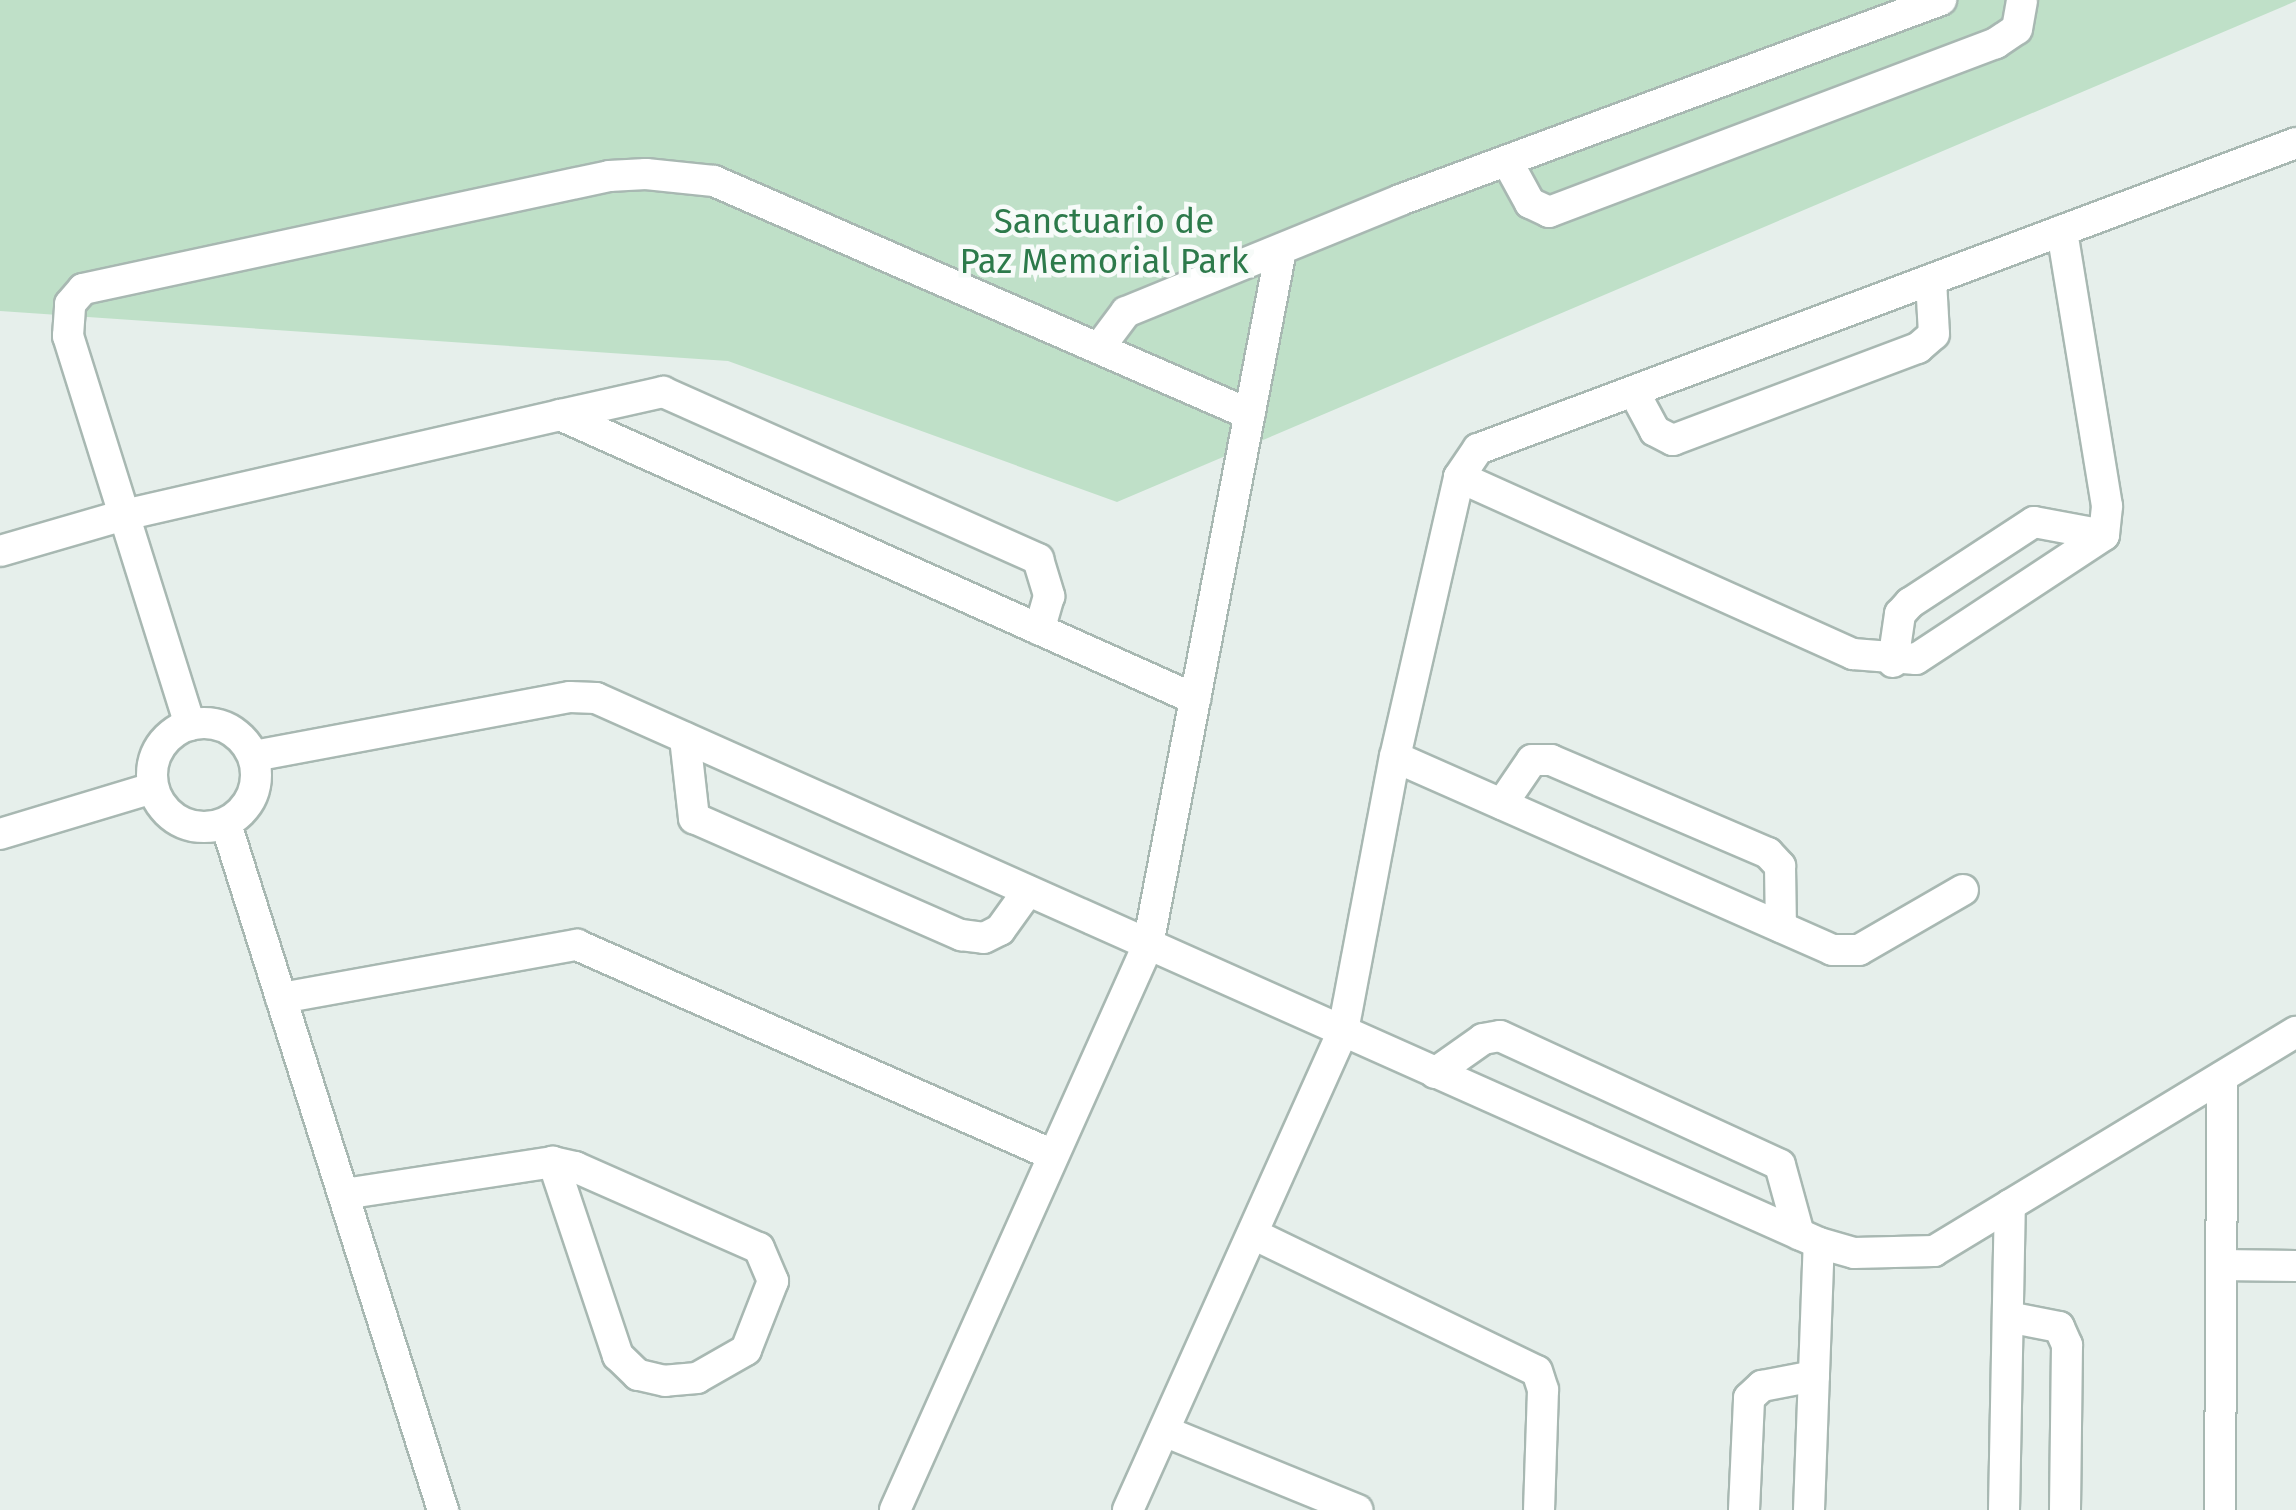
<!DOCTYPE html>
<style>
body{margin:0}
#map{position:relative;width:2296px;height:1510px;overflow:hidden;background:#e6efeb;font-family:"Fira Sans",sans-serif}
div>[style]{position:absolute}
.green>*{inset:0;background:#bfe0c8}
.roads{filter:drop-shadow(2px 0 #a8b8b2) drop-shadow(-2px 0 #a8b8b2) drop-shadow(0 2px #a8b8b2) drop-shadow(0 -2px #a8b8b2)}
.minor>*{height:30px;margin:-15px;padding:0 15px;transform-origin:15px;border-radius:15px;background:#fff}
.minor>.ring{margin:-15px;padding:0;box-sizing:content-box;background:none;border:30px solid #fff;border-radius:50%}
span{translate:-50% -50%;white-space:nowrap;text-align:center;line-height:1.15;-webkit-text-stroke:9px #f7fbf9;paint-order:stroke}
.park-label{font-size:35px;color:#2d7a4b}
</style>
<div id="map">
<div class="green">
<i style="clip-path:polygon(0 0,2296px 0,2296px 1px,1117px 502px,728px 361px,0 311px)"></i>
</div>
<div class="roads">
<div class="minor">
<i style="left:1507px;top:161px;width:48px;rotate:61.3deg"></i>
<i style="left:1530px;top:203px;width:21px;rotate:25deg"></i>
<i style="left:1549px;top:212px;width:478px;rotate:-20.7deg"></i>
<i style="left:1996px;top:43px;width:25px;rotate:-34deg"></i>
<i style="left:2017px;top:29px;width:29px;rotate:-80deg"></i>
<i style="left:1099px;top:348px;width:45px;rotate:-53.1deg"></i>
<i style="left:1126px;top:312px;width:296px;rotate:-22.2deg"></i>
<i style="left:1400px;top:200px;width:577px;rotate:-20.29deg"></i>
<i style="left:1634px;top:392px;width:44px;rotate:61.7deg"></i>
<i style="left:1655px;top:431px;width:20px;rotate:27deg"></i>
<i style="left:1673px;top:440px;width:262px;rotate:-20.6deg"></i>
<i style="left:1918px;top:348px;width:21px;rotate:-41deg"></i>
<i style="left:1934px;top:334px;width:54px;rotate:-93.2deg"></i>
<i style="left:560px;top:415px;width:106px;rotate:-12.6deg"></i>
<i style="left:663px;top:392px;width:411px;rotate:24deg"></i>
<i style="left:1038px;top:559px;width:39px;rotate:73deg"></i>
<i style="left:1049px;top:596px;width:35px;rotate:106deg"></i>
<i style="left:1459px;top:477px;width:432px;rotate:24.2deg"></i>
<i style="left:1853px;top:654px;width:63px;rotate:4.5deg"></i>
<i style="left:1916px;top:659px;width:225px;rotate:-33.4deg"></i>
<i style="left:2104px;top:535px;width:29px;rotate:-84deg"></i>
<i style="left:2107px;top:506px;width:279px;rotate:-99.3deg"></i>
<i style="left:0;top:551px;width:129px;rotate:-16.2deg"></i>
<i style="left:124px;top:515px;width:447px;rotate:-12.9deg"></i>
<i style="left:560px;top:415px;width:696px;rotate:24.1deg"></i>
<i style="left:1893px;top:662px;width:49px;rotate:-81.7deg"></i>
<i style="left:1900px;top:614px;width:15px;rotate:-48deg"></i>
<i style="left:1910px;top:603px;width:148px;rotate:-33.2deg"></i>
<i style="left:2034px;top:522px;width:71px;rotate:10.5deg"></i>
<i class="ring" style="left:152px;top:723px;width:74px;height:74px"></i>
<i style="left:190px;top:725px;width:408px;rotate:-107.4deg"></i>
<i style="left:68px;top:336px;width:32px;rotate:-86deg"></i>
<i style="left:70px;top:304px;width:20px;rotate:-49deg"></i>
<i style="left:83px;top:289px;width:538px;rotate:-12.12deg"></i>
<i style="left:609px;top:176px;width:37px;rotate:-3deg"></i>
<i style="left:646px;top:174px;width:68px;rotate:5.9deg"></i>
<i style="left:714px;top:181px;width:584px;rotate:23.53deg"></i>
<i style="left:685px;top:738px;width:81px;rotate:83.6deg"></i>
<i style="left:694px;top:818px;width:292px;rotate:23.7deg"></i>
<i style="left:961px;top:935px;width:23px;rotate:7deg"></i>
<i style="left:984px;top:938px;width:18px;rotate:-27deg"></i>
<i style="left:1000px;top:930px;width:48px;rotate:-54.3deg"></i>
<i style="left:254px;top:756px;width:321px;rotate:-10.6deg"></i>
<i style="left:570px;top:697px;width:26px;rotate:2deg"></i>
<i style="left:596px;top:698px;width:1339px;rotate:24.02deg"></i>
<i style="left:1819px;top:1243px;width:36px;rotate:16deg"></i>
<i style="left:1854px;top:1253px;width:80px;rotate:-1.4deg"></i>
<i style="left:1934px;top:1251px;width:423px;rotate:-31.2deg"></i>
<i style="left:1395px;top:757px;width:478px;rotate:23.8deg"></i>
<i style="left:1832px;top:950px;width:27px"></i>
<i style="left:1859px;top:950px;width:120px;rotate:-30deg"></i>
<i style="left:1502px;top:804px;width:53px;rotate:-55.7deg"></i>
<i style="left:1532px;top:760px;width:19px"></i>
<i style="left:1551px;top:760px;width:236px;rotate:23.2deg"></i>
<i style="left:1768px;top:853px;width:18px;rotate:47deg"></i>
<i style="left:1780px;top:866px;width:61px;rotate:89.1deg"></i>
<i style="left:226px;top:824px;width:720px;rotate:72.45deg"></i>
<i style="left:0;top:834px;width:159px;rotate:-16.8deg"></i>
<i style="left:281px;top:998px;width:301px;rotate:-10.2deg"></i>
<i style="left:577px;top:945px;width:520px;rotate:23.81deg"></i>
<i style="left:1435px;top:1073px;width:59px;rotate:-35.3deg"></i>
<i style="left:1483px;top:1039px;width:17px;rotate:-10deg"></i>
<i style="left:1500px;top:1036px;width:308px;rotate:24.7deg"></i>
<i style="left:1780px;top:1165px;width:72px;rotate:74.6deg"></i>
<i style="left:344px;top:1194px;width:211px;rotate:-8.7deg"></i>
<i style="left:553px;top:1162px;width:23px;rotate:13deg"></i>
<i style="left:575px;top:1167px;width:201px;rotate:23.8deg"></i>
<i style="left:759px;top:1248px;width:36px;rotate:67deg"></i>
<i style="left:773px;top:1281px;width:74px;rotate:111.4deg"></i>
<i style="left:746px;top:1350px;width:56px;rotate:150.3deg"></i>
<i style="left:697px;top:1378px;width:32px;rotate:175deg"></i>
<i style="left:665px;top:1381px;width:28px;rotate:-167deg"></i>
<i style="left:638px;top:1375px;width:28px;rotate:-136deg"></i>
<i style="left:618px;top:1356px;width:205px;rotate:-108.5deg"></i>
<i style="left:1253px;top:1234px;width:315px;rotate:25.8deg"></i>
<i style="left:1537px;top:1371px;width:20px;rotate:72deg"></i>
<i style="left:1543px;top:1390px;width:120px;rotate:91.9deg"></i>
<i style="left:2221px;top:1265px;width:75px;rotate:0.8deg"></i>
<i style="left:2008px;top:1317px;width:52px;rotate:11.1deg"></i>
<i style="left:2059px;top:1327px;width:20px;rotate:66deg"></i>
<i style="left:2067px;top:1345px;width:165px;rotate:90.7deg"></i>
<i style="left:1164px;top:1431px;width:209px;rotate:22.2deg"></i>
<i style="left:895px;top:1510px;width:619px;rotate:-65.88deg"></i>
<i style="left:1148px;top:945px;width:708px;rotate:-79.17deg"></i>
<i style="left:1128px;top:1510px;width:525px;rotate:-65.83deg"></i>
<i style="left:1343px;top:1031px;width:279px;rotate:-79.3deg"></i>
<i style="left:1395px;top:757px;width:287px;rotate:-77.1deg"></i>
<i style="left:1459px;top:477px;width:34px;rotate:-56deg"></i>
<i style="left:1478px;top:449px;width:873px;rotate:-20.51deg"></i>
<i style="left:1744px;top:1510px;width:112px;rotate:-87.4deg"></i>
<i style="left:1749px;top:1398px;width:18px;rotate:-43deg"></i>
<i style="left:1762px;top:1386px;width:53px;rotate:-10.9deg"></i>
<i style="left:1809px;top:1510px;width:267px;rotate:-87.9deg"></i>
<i style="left:2004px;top:1510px;width:305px;rotate:-88.9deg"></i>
<i style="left:2220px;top:1510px;width:433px;rotate:-89.7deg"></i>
</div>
</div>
<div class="park-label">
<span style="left:1104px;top:241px">Sanctuario de<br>Paz Memorial Park</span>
</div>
</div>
